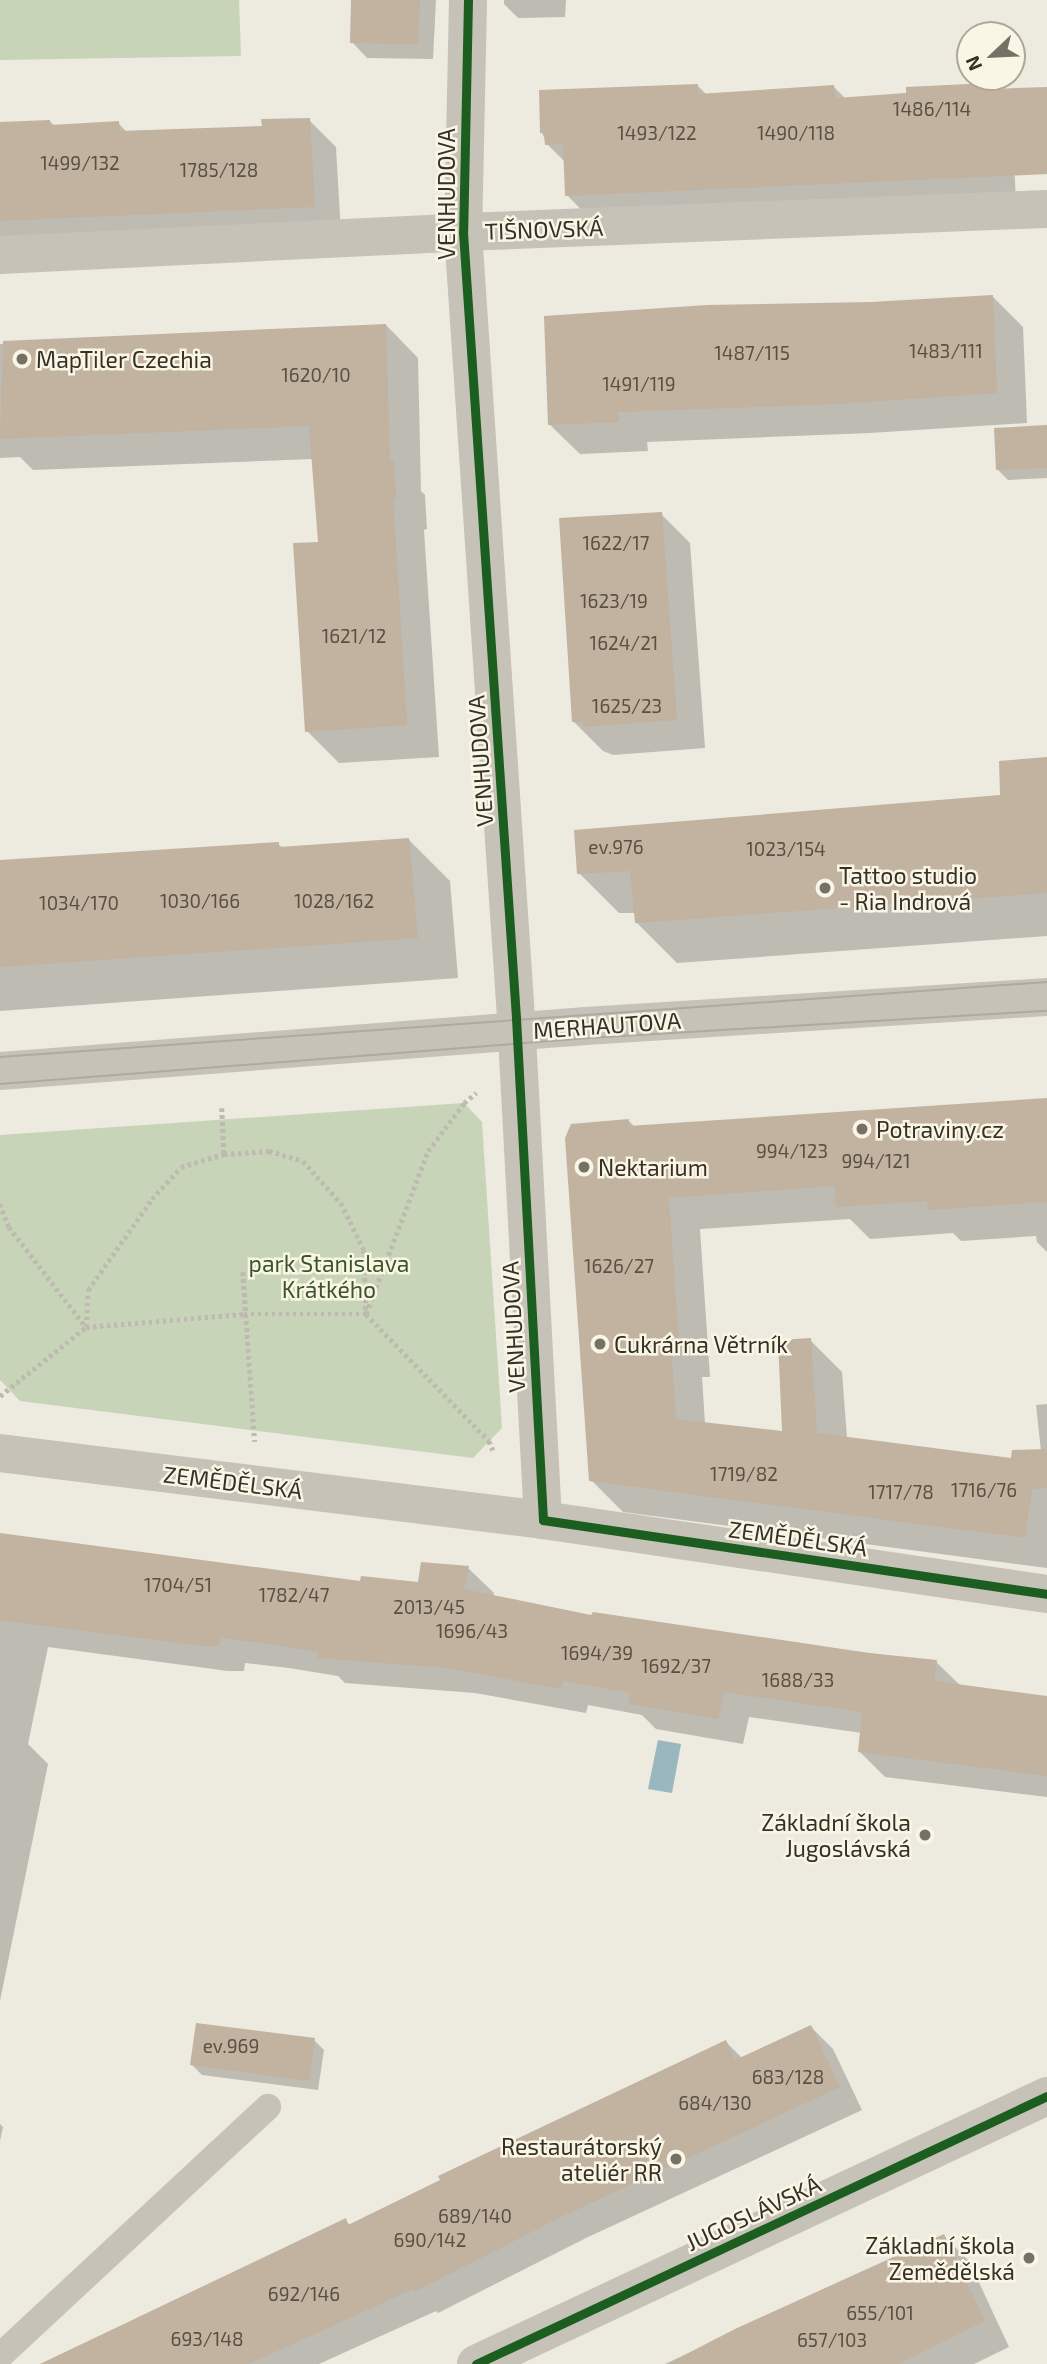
<!DOCTYPE html>
<meta charset="utf-8">
<style>
body{margin:0}
#map{position:relative;width:1047px;height:2364px;overflow:hidden;background:#edeadf;font-family:"Exo 2",sans-serif}
div>[style]{position:absolute}
.green>*{inset:0;background:#c8d4b8}
.water>*{inset:0;background:#9ab6bf}
.shadow>*{inset:0;background:#0003}
.building>*{inset:0;background:#c2b2a0}
.path>*{height:4.5px;margin-top:-2.25px;transform-origin:0;background:repeating-linear-gradient(90deg,#bebab1 0 3.5px,transparent 0 7px)}
.service>*{height:26px;margin:-13px;padding:0 13px;transform-origin:13px;border-radius:13px;background:#c6c2b8}
.minor>*{height:38px;margin:-19px;padding:0 19px;transform-origin:19px;border-radius:19px;background:#c6c2b8}
.tertiary>*{height:38px;margin:-19px;padding:0 19px;transform-origin:19px;border-radius:19px;background:#c6c2b8}
.tram>*{height:2px;margin:-1px;padding:0 1px;transform-origin:1px;border-radius:1px;background:#adaaa2}
.cycleway>*{height:9px;margin:-4.5px;padding:0 4.5px;transform-origin:4.5px;border-radius:4.5px;background:#1b5e20}
.dots>*{width:19px;height:19px;translate:-50% -50%;box-sizing:border-box;border:4px solid #faf6e6;border-radius:50%}
span{translate:-50% -50%;white-space:nowrap;text-align:center;line-height:1.15;-webkit-text-stroke:5px #faf6e6;paint-order:stroke}
.number-label{font-size:19px;color:#595044}
.number-label span{-webkit-text-stroke-width:0}
.street-label{font-size:23px;color:#363026}
.poi-label{font-size:23px;color:#363026}
.left{translate:0 -50%;text-align:left}
.right{translate:-100% -50%;text-align:right}
.park-label{font-size:23px;color:#3a5629}
.north{position:absolute;left:956px;top:21px;width:70px;height:70px;box-sizing:border-box;background:#faf6e6;border:2px solid #aca799;border-radius:50%;rotate:247deg;font-size:19px;font-weight:700;line-height:28px;text-align:center;color:#363026}
.north::after{content:'';display:block;margin:auto;width:24px;height:32px;background:#767167;clip-path:polygon(50% 0,100% 100%,50% 72%,0 100%)}
</style>
<div id="map">
<div class="green">
<i style="clip-path:polygon(0 0,239px 0,241px 56px,0 60px)"></i>
<i style="clip-path:polygon(464px 1103px,482px 1122px,502px 1428px,473px 1458px,20px 1401px,0 1380px,0 1135px)"></i>
</div>
<div class="water">
<i style="clip-path:polygon(658px 1740px,681px 1744px,672px 1793px,648px 1789px)"></i>
</div>
<div class="shadow">
<i style="clip-path:polygon(353px 0,436px 0,433px 59px,367px 58px,352px 42px)"></i>
<i style="clip-path:polygon(504px 0,566px 0,565px 17px,518px 18px,504px 4px)"></i>
<i style="clip-path:polygon(697px 85px,707px 95px,834px 87px,846px 99px,1012px 114px,1016px 204px,595px 224px,567px 195px,566px 163px,547px 144px,542px 133px)"></i>
<i style="clip-path:polygon(309px 120px,336px 147px,341px 234px,0 249px,0 123px,49px 121px,55px 126px,118px 123px,128px 133px,263px 128px)"></i>
<i style="clip-path:polygon(993px 297px,1023px 327px,1027px 423px,870px 433px,647px 442px,648px 451px,580px 454px,549px 424px,871px 304px)"></i>
<i style="clip-path:polygon(386px 325px,418px 358px,421px 491px,425px 495px,427px 529px,424px 530px,439px 757px,339px 763px,307px 731px,319px 543px,313px 459px,33px 470px,20px 457px,0 458px,0 344px)"></i>
<i style="clip-path:polygon(1047px 426px,1047px 478px,1008px 480px,998px 470px)"></i>
<i style="clip-path:polygon(661px 514px,690px 543px,705px 748px,613px 755px,603px 751px,574px 722px)"></i>
<i style="clip-path:polygon(1047px 760px,1047px 936px,677px 963px,636px 922px,636px 913px,619px 913px,579px 873px,1002px 797px)"></i>
<i style="clip-path:polygon(409px 840px,450px 881px,458px 978px,0 1011px,0 863px,278px 844px,283px 848px)"></i>
<i style="clip-path:polygon(1047px 1099px,1047px 1252px,1037px 1242px,1036px 1236px,961px 1241px,953px 1233px,870px 1239px,850px 1219px,700px 1229px,710px 1377px,702px 1377px,705px 1424px,783px 1433px,810px 1340px,842px 1372px,847px 1438px,1013px 1460px,1041px 1451px,1036px 1405px,1047px 1404px,1047px 1568px,623px 1512px,591px 1480px,628px 1120px,635px 1127px)"></i>
<i style="clip-path:polygon(0 1535px,362px 1583px,419px 1583px,468px 1568px,494px 1593px,493px 1597px,592px 1617px,936px 1662px,961px 1686px,1047px 1697px,1047px 1797px,885px 1777px,859px 1751px,862px 1733px,749px 1717px,743px 1744px,656px 1729px,642px 1715px,588px 1705px,586px 1713px,475px 1693px,345px 1683px,338px 1676px,289px 1668px,245px 1663px,244px 1671px,228px 1671px,48px 1647px,28px 1744px,48px 1764px,0 2001px)"></i>
<i style="clip-path:polygon(811px 2027px,833px 2049px,862px 2110px,586px 2238px,438px 2313px,436px 2311px,319px 2364px,44px 2364px,345px 2220px,351px 2226px,726px 2042px,742px 2058px)"></i>
<i style="clip-path:polygon(314px 2040px,324px 2050px,318px 2090px,202px 2075px,192px 2065px)"></i>
<i style="clip-path:polygon(0 2124px,3px 2127px,0 2141px)"></i>
<i style="clip-path:polygon(944px 2236px,969px 2261px,1009px 2347px,974px 2364px,665px 2364px)"></i>
</div>
<div class="building">
<i style="clip-path:polygon(351px 0,420px 0,418px 44px,350px 43px)"></i>
<i style="clip-path:polygon(989px 83px,990px 89px,1047px 87px,1047px 174px,565px 196px,563px 144px,545px 145px,544px 133px,540px 133px,539px 90px,698px 84px,698px 94px,834px 85px,836px 98px,906px 93px,906px 87px)"></i>
<i style="clip-path:polygon(310px 118px,315px 207px,0 221px,0 122px,50px 120px,51px 125px,119px 121px,120px 131px,262px 126px,261px 119px)"></i>
<i style="clip-path:polygon(993px 295px,997px 393px,839px 404px,618px 412px,619px 422px,548px 425px,544px 316px,707px 305px,871px 302px)"></i>
<i style="clip-path:polygon(386px 324px,390px 461px,394px 461px,396px 498px,393px 498px,407px 725px,305px 732px,293px 543px,318px 542px,309px 426px,0 439px,3px 341px)"></i>
<i style="clip-path:polygon(1047px 425px,1047px 468px,996px 470px,994px 428px)"></i>
<i style="clip-path:polygon(662px 512px,677px 720px,583px 727px,583px 722px,572px 722px,559px 518px)"></i>
<i style="clip-path:polygon(1047px 757px,1047px 893px,635px 923px,630px 871px,577px 874px,574px 830px,1000px 795px,999px 761px)"></i>
<i style="clip-path:polygon(409px 838px,418px 938px,0 967px,0 860px,279px 842px,279px 847px)"></i>
<i style="clip-path:polygon(1047px 1098px,1047px 1202px,928px 1210px,927px 1201px,836px 1207px,834px 1186px,669px 1198px,679px 1345px,671px 1346px,676px 1419px,782px 1431px,778px 1340px,811px 1338px,817px 1433px,1011px 1458px,1012px 1450px,1047px 1449px,1047px 1488px,1032px 1489px,1025px 1538px,589px 1481px,565px 1138px,571px 1124px,629px 1119px,628px 1126px)"></i>
<i style="clip-path:polygon(0 1533px,360px 1581px,361px 1576px,418px 1582px,421px 1562px,469px 1566px,464px 1589px,591px 1615px,593px 1612px,869px 1653px,937px 1660px,934px 1681px,1047px 1696px,1047px 1776px,858px 1752px,862px 1712px,724px 1692px,718px 1719px,628px 1704px,630px 1693px,563px 1681px,561px 1689px,448px 1668px,317px 1658px,318px 1652px,262px 1643px,220px 1638px,219px 1646px,201px 1646px,0 1620px)"></i>
<i style="clip-path:polygon(196px 2023px,315px 2038px,309px 2081px,190px 2065px)"></i>
<i style="clip-path:polygon(811px 2025px,840px 2087px,563px 2216px,414px 2292px,413px 2289px,249px 2364px,40px 2364px,346px 2218px,348px 2225px,440px 2180px,438px 2176px,726px 2040px,735px 2060px)"></i>
<i style="clip-path:polygon(944px 2234px,985px 2321px,899px 2364px,667px 2364px,735px 2329px)"></i>
</div>
<div class="path">
<i style="left:222px;top:1108px;width:46px;rotate:87.5deg"></i>
<i style="left:0;top:1204px;width:25px;rotate:69deg"></i>
<i style="left:9px;top:1227px;width:126px;rotate:52.4deg"></i>
<i style="left:86px;top:1327px;width:159px;rotate:-4.7deg"></i>
<i style="left:244px;top:1314px;width:122px"></i>
<i style="left:366px;top:1314px;width:174px;rotate:-69.2deg"></i>
<i style="left:428px;top:1151px;width:60px;rotate:-53.1deg"></i>
<i style="left:464px;top:1103px;width:16px;rotate:-40deg"></i>
<i style="left:243px;top:1272px;width:170px;rotate:86deg"></i>
<i style="left:0;top:1396px;width:110px;rotate:-38.7deg"></i>
<i style="left:86px;top:1327px;width:37px;rotate:-87deg"></i>
<i style="left:88px;top:1290px;width:111px;rotate:-54.9deg"></i>
<i style="left:152px;top:1199px;width:43px;rotate:-47.8deg"></i>
<i style="left:181px;top:1167px;width:45px;rotate:-16.8deg"></i>
<i style="left:224px;top:1154px;width:45px;rotate:-3.8deg"></i>
<i style="left:269px;top:1151px;width:35px;rotate:16deg"></i>
<i style="left:303px;top:1161px;width:57px;rotate:47.9deg"></i>
<i style="left:341px;top:1203px;width:52px;rotate:63.9deg"></i>
<i style="left:364px;top:1250px;width:64px;rotate:88.2deg"></i>
<i style="left:366px;top:1314px;width:177px;rotate:45.9deg"></i>
<i style="left:489px;top:1441px;width:10px;rotate:66deg"></i>
</div>
<div class="service">
<i style="left:0;top:2356px;width:366px;rotate:-42.9deg"></i>
</div>
<div class="minor">
<i style="left:468px;top:0;width:232px;rotate:91.2deg"></i>
<i style="left:463px;top:232px;width:788px;rotate:86.14deg"></i>
<i style="left:516px;top:1018px;width:503px;rotate:86.92deg"></i>
<i style="left:0;top:255px;width:464px;rotate:-2.8deg"></i>
<i style="left:463px;top:232px;width:584px;rotate:-2.26deg"></i>
<i style="left:0;top:1453px;width:547px;rotate:7.03deg"></i>
<i style="left:543px;top:1520px;width:509px;rotate:8.35deg"></i>
<i style="left:476px;top:2364px;width:631px;rotate:-25.14deg"></i>
</div>
<div class="tertiary">
<i style="left:0;top:1071px;width:588px;rotate:-4.39deg"></i>
<i style="left:586px;top:1026px;width:462px;rotate:-3.6deg"></i>
</div>
<div class="tram">
<i style="left:0;top:1057px;width:1050px;rotate:-4.1deg"></i>
<i style="left:0;top:1084px;width:590px;rotate:-4.47deg"></i>
<i style="left:588px;top:1038px;width:460px;rotate:-3.4deg"></i>
</div>
<div class="cycleway">
<i style="left:468px;top:0;width:232px;rotate:91.2deg"></i>
<i style="left:463px;top:232px;width:788px;rotate:86.14deg"></i>
<i style="left:516px;top:1018px;width:503px;rotate:86.92deg"></i>
<i style="left:543px;top:1520px;width:509px;rotate:8.35deg"></i>
<i style="left:476px;top:2364px;width:631px;rotate:-25.14deg"></i>
</div>
<div class="dots">
<i style="left:22px;top:359px;background:#767167"></i>
<i style="left:825px;top:888px;background:#767167"></i>
<i style="left:862px;top:1129px;background:#767167"></i>
<i style="left:584px;top:1167px;background:#767167"></i>
<i style="left:600px;top:1344px;background:#767167"></i>
<i style="left:925px;top:1835px;background:#767167"></i>
<i style="left:676px;top:2159px;background:#767167"></i>
<i style="left:1029px;top:2258px;background:#767167"></i>
</div>
<div class="number-label">
<span style="left:932px;top:109px">1486/114</span>
<span style="left:657px;top:133px">1493/122</span>
<span style="left:796px;top:133px">1490/118</span>
<span style="left:80px;top:163px">1499/132</span>
<span style="left:219px;top:170px">1785/128</span>
<span style="left:946px;top:351px">1483/111</span>
<span style="left:752px;top:353px">1487/115</span>
<span style="left:316px;top:375px">1620/10</span>
<span style="left:639px;top:384px">1491/119</span>
<span style="left:616px;top:543px">1622/17</span>
<span style="left:614px;top:601px">1623/19</span>
<span style="left:354px;top:636px">1621/12</span>
<span style="left:624px;top:643px">1624/21</span>
<span style="left:627px;top:706px">1625/23</span>
<span style="left:616px;top:847px">ev.976</span>
<span style="left:786px;top:849px">1023/154</span>
<span style="left:200px;top:901px">1030/166</span>
<span style="left:334px;top:901px">1028/162</span>
<span style="left:79px;top:903px">1034/170</span>
<span style="left:792px;top:1151px">994/123</span>
<span style="left:876px;top:1161px">994/121</span>
<span style="left:619px;top:1266px">1626/27</span>
<span style="left:744px;top:1474px">1719/82</span>
<span style="left:984px;top:1490px">1716/76</span>
<span style="left:901px;top:1492px">1717/78</span>
<span style="left:178px;top:1585px">1704/51</span>
<span style="left:294px;top:1595px">1782/47</span>
<span style="left:429px;top:1607px">2013/45</span>
<span style="left:472px;top:1631px">1696/43</span>
<span style="left:597px;top:1653px">1694/39</span>
<span style="left:676px;top:1666px">1692/37</span>
<span style="left:798px;top:1680px">1688/33</span>
<span style="left:231px;top:2046px">ev.969</span>
<span style="left:788px;top:2077px">683/128</span>
<span style="left:715px;top:2103px">684/130</span>
<span style="left:475px;top:2216px">689/140</span>
<span style="left:430px;top:2240px">690/142</span>
<span style="left:304px;top:2294px">692/146</span>
<span style="left:880px;top:2313px">655/101</span>
<span style="left:207px;top:2339px">693/148</span>
<span style="left:832px;top:2340px">657/103</span>
</div>
<div class="street-label">
<span style="left:446px;top:194px;rotate:-90deg">VENHUDOVA</span>
<span style="left:544px;top:229px;rotate:-2deg">TIŠNOVSKÁ</span>
<span style="left:480px;top:761px;rotate:-94deg">VENHUDOVA</span>
<span style="left:607px;top:1025px;rotate:-4deg">MERHAUTOVA</span>
<span style="left:513px;top:1327px;rotate:-93deg">VENHUDOVA</span>
<span style="left:233px;top:1482px;rotate:7deg">ZEMĚDĚLSKÁ</span>
<span style="left:798px;top:1538px;rotate:8deg">ZEMĚDĚLSKÁ</span>
<span style="left:753px;top:2213px;rotate:-25deg">JUGOSLÁVSKÁ</span>
</div>
<div class="poi-label">
<span class="left" style="left:36px;top:359px">MapTiler Czechia</span>
<span class="left" style="left:839px;top:888px">Tattoo studio<br>- Ria Indrová</span>
<span class="left" style="left:876px;top:1129px">Potraviny.cz</span>
<span class="left" style="left:598px;top:1167px">Nektarium</span>
<span class="left" style="left:614px;top:1344px">Cukrárna Větrník</span>
<span class="right" style="left:911px;top:1835px">Základní škola<br>Jugoslávská</span>
<span class="right" style="left:662px;top:2159px">Restaurátorský<br>ateliér RR</span>
<span class="right" style="left:1015px;top:2258px">Základní škola<br>Zemědělská</span>
</div>
<div class="park-label">
<span style="left:329px;top:1276px">park Stanislava<br>Krátkého</span>
</div>
<div class="north">N</div>
</div>
